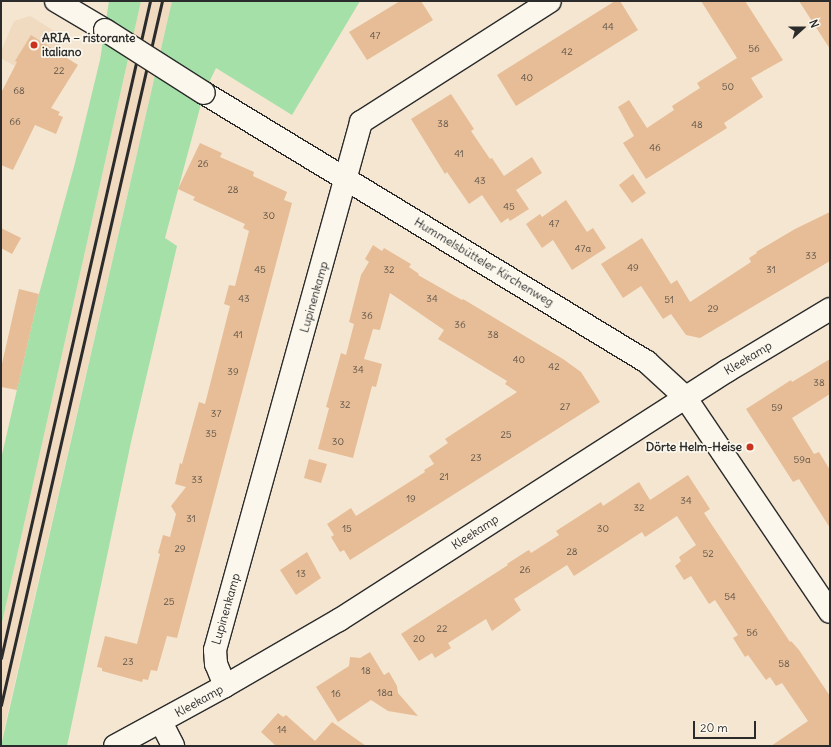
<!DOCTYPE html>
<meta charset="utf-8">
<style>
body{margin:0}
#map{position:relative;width:831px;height:747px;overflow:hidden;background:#f5e6d2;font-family:Delius,sans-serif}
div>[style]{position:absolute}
.built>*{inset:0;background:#f0dac0}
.green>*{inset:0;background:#a4e0a7}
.building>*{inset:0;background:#e6bd96}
.roads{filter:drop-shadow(1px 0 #2b2b2b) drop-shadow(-1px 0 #2b2b2b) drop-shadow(0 1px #2b2b2b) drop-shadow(0 -1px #2b2b2b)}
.minor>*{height:22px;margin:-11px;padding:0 11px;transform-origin:11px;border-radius:11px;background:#fbf7ec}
.rail>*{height:3px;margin:-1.5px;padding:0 1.5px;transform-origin:1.5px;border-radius:1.5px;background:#2b2b2b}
.bridges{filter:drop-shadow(1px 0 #2b2b2b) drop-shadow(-1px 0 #2b2b2b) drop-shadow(0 1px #2b2b2b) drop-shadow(0 -1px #2b2b2b)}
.minor-bridge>*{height:22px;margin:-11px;padding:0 11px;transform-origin:11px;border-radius:11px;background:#fbf7ec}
.dots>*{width:11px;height:11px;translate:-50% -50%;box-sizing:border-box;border:2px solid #fbf7ec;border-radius:50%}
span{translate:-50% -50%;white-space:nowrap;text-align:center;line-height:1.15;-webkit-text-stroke:3.5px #fbf7ec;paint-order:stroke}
.number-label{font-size:10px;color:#5a5046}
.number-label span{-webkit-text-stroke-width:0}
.poi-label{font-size:12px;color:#2b2b2b;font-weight:700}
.left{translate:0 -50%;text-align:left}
.right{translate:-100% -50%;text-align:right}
.street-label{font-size:12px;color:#2b2b2b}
.frame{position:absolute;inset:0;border:2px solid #2b2b2b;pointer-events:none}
.north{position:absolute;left:783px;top:8px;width:40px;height:40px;-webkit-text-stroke:3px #fbf7ec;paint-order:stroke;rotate:69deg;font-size:11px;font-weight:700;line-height:16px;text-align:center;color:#2b2b2b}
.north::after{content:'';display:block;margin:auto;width:14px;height:18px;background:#2b2b2b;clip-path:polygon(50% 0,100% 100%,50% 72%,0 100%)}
.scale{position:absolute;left:693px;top:721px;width:63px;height:18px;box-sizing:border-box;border:2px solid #2b2b2b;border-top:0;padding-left:5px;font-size:12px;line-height:14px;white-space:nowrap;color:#2b2b2b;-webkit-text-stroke:3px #fbf7ec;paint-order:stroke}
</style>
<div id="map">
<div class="built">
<i style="clip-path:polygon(141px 1px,172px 1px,1px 742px,1px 627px)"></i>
<i style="clip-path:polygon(30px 16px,64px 37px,37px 79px,1px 58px,1px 51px,14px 21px)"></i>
</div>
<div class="green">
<i style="clip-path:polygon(109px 1px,141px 1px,1px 627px,1px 459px,39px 294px,75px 163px,100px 60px)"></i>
<i style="clip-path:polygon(172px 1px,360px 1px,292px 115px,216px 68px,204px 93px,165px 238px,177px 246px,131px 442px,67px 746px,1px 746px)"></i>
</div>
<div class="building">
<i style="clip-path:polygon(400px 1px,421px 1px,433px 20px,367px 60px,349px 32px)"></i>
<i style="clip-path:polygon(615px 1px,620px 1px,638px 30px,516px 106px,497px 75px)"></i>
<i style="clip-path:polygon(701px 1px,745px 1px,783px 60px,751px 78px,763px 97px,724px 123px,727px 128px,646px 179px,623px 143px,634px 136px,618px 107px,629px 100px,647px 128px,674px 110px,672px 106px,700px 88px,697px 83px,737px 58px)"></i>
<i style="clip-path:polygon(799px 1px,830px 1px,830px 49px)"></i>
<i style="clip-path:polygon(31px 35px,78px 65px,51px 108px,60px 112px,58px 115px,63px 117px,56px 134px,35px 125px,13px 170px,1px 165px,1px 93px,17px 62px,15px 61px)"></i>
<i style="clip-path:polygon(451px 94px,474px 129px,471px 131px,490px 159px,492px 158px,504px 176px,532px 157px,542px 173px,516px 190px,529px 209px,510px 221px,508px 218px,501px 223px,482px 195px,469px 204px,447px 172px,445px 174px,411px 119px)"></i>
<i style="clip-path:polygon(200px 143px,222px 153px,220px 157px,254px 172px,253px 176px,287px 192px,284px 200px,292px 203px,177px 638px,167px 636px,157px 671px,151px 670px,148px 680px,143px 679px,142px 682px,102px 671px,102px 668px,97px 667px,105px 636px,137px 644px,160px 554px,158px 553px,163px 535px,170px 537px,176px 514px,171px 506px,186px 487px,175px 484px,180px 463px,182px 464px,199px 402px,205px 404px,230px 306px,224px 304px,229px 285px,235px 286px,249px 231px,243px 228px,245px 224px,193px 200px,195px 197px,178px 189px)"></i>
<i style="clip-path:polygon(633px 174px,646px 193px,632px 203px,619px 185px)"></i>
<i style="clip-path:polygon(566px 200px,587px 232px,593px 228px,606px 248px,572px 270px,553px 240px,542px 248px,526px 224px,540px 214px,542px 217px)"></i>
<i style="clip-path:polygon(830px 212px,830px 261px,700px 338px,686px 335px,671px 314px,663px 319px,641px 286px,623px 298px,601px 264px,642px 238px,671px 284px,677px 280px,690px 302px,751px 262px,749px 258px,757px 253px,756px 252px,795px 229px)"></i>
<i style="clip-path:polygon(1px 228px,21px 238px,12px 254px,1px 248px)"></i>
<i style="clip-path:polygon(373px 245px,382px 251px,384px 248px,411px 264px,409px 267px,419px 274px,418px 275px,462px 300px,463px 299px,563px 359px,581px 372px,600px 402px,350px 560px,344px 550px,340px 552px,331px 537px,334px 535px,327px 524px,351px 508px,356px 516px,425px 472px,424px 470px,434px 464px,429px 456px,448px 443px,445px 439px,517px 392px,505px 384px,507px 381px,438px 339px,444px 330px,390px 293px,380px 330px,373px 329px,364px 359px,382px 364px,376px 387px,372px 386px,353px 458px,318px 449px,329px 408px,326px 407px,341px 353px,346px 355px,354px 324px,349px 322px,361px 275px,369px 262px,365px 259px)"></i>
<i style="clip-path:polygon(19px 289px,39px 294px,17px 390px,1px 387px,1px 368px)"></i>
<i style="clip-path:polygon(830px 359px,830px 394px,792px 418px,814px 454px,819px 452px,830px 470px,830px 528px,799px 479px,793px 482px,746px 409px,791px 380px,792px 382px)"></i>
<i style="clip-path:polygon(309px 459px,327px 464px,321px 483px,304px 478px)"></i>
<i style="clip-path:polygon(688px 475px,710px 509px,704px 513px,790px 642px,791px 641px,799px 650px,830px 696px,830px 746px,771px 746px,808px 721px,782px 683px,776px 686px,770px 677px,766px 680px,748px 655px,745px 657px,733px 638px,738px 635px,715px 600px,709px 604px,691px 576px,684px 580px,675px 566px,681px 561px,679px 557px,696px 545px,677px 516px,645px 537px,642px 532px,574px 576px,567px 565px,514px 599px,521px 610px,492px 631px,486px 619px,448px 643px,451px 648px,435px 658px,432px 653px,419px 661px,401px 634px,508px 565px,507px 564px,527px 551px,529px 550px,531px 553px,559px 535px,556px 531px,601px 502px,603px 506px,639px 482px,650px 500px)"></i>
<i style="clip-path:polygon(307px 552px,321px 578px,296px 595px,280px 570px)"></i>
<i style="clip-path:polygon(370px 652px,384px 675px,389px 672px,397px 686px,398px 693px,418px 716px,388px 711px,371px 700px,338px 722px,316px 687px,349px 666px,350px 657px,360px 658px)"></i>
<i style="clip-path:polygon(278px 713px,283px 717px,286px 715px,315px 741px,332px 722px,366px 746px,276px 746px,261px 732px)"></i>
</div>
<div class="roads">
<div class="minor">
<i style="left:56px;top:1px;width:57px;rotate:30.6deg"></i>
<i style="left:204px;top:93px;width:518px;rotate:31.27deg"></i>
<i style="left:647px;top:362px;width:52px;rotate:42.6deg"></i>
<i style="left:685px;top:397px;width:259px;rotate:56deg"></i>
<i style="left:225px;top:686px;width:24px;rotate:-112deg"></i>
<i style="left:216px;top:664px;width:14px;rotate:-94deg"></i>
<i style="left:215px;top:650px;width:548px;rotate:-74.54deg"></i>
<i style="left:361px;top:122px;width:224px;rotate:-32.6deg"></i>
<i style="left:161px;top:722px;width:27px;rotate:63deg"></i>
<i style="left:115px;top:746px;width:125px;rotate:-28.6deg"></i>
<i style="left:225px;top:686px;width:132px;rotate:-30.1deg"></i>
<i style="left:339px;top:620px;width:461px;rotate:-32.7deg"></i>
<i style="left:727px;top:371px;width:120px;rotate:-31deg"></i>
</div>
</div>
<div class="rail">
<i style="left:1px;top:658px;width:674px;rotate:-77.22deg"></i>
<i style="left:1px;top:705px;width:722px;rotate:-77.12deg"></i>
</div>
<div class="bridges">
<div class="minor-bridge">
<i style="left:105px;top:30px;width:117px;rotate:32.5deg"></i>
</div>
</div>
<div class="dots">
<i style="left:34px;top:45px;background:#c8321e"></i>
<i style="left:750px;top:447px;background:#c8321e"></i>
</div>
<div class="number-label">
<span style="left:608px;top:27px">44</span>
<span style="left:375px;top:36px">47</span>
<span style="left:754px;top:49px">56</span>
<span style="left:567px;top:52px">42</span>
<span style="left:59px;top:71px">22</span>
<span style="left:527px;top:78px">40</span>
<span style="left:728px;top:87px">50</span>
<span style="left:19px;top:91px">68</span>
<span style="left:15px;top:122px">66</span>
<span style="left:443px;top:124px">38</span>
<span style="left:697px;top:125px">48</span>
<span style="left:655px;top:148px">46</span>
<span style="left:459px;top:154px">41</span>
<span style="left:203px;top:164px">26</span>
<span style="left:480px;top:181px">43</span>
<span style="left:233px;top:190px">28</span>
<span style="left:509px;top:207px">45</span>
<span style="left:269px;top:216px">30</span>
<span style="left:554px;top:224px">47</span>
<span style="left:583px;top:249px">47a</span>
<span style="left:811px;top:256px">33</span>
<span style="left:633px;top:268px">49</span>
<span style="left:260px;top:270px">45</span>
<span style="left:389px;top:270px">32</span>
<span style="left:771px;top:270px">31</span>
<span style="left:244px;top:299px">43</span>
<span style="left:432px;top:299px">34</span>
<span style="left:669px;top:300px">51</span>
<span style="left:713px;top:309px">29</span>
<span style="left:367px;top:316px">36</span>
<span style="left:460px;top:325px">36</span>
<span style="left:238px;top:335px">41</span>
<span style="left:493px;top:335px">38</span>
<span style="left:519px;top:360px">40</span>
<span style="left:554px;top:367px">42</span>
<span style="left:358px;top:370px">34</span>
<span style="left:233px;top:372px">39</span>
<span style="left:819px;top:383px">38</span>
<span style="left:345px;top:405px">32</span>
<span style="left:565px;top:407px">27</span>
<span style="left:777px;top:408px">59</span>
<span style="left:216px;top:414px">37</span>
<span style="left:211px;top:434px">35</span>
<span style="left:506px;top:435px">25</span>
<span style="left:338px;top:442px">30</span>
<span style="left:476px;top:458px">23</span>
<span style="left:802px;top:460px">59a</span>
<span style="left:444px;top:477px">21</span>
<span style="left:197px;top:480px">33</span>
<span style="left:411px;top:499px">19</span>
<span style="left:686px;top:501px">34</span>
<span style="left:639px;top:508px">32</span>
<span style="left:191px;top:519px">31</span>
<span style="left:347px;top:529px">15</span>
<span style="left:603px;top:529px">30</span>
<span style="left:180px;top:549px">29</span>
<span style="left:572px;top:552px">28</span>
<span style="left:708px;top:554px">52</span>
<span style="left:525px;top:570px">26</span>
<span style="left:301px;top:574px">13</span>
<span style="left:730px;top:597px">54</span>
<span style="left:169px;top:602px">25</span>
<span style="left:442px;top:629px">22</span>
<span style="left:752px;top:633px">56</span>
<span style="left:419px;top:639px">20</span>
<span style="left:128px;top:662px">23</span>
<span style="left:784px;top:664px">58</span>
<span style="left:366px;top:671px">18</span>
<span style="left:385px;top:693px">18a</span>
<span style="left:336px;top:694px">16</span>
<span style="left:282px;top:730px">14</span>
</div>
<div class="poi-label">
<span class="left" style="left:42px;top:45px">ARIA – ristorante<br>italiano</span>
<span class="right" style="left:742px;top:447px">Dörte Helm-Heise</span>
</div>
<div class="street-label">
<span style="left:484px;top:262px;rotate:31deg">Hummelsbütteler Kirchenweg</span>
<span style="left:314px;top:297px;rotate:-74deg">Lupinenkamp</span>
<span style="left:748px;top:358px;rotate:-31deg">Kleekamp</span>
<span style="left:475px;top:532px;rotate:-33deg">Kleekamp</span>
<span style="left:226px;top:609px;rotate:-74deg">Lupinenkamp</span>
<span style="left:199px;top:701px;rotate:-29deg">Kleekamp</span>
</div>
<div class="frame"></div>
<div class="north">N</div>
<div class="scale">20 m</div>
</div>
